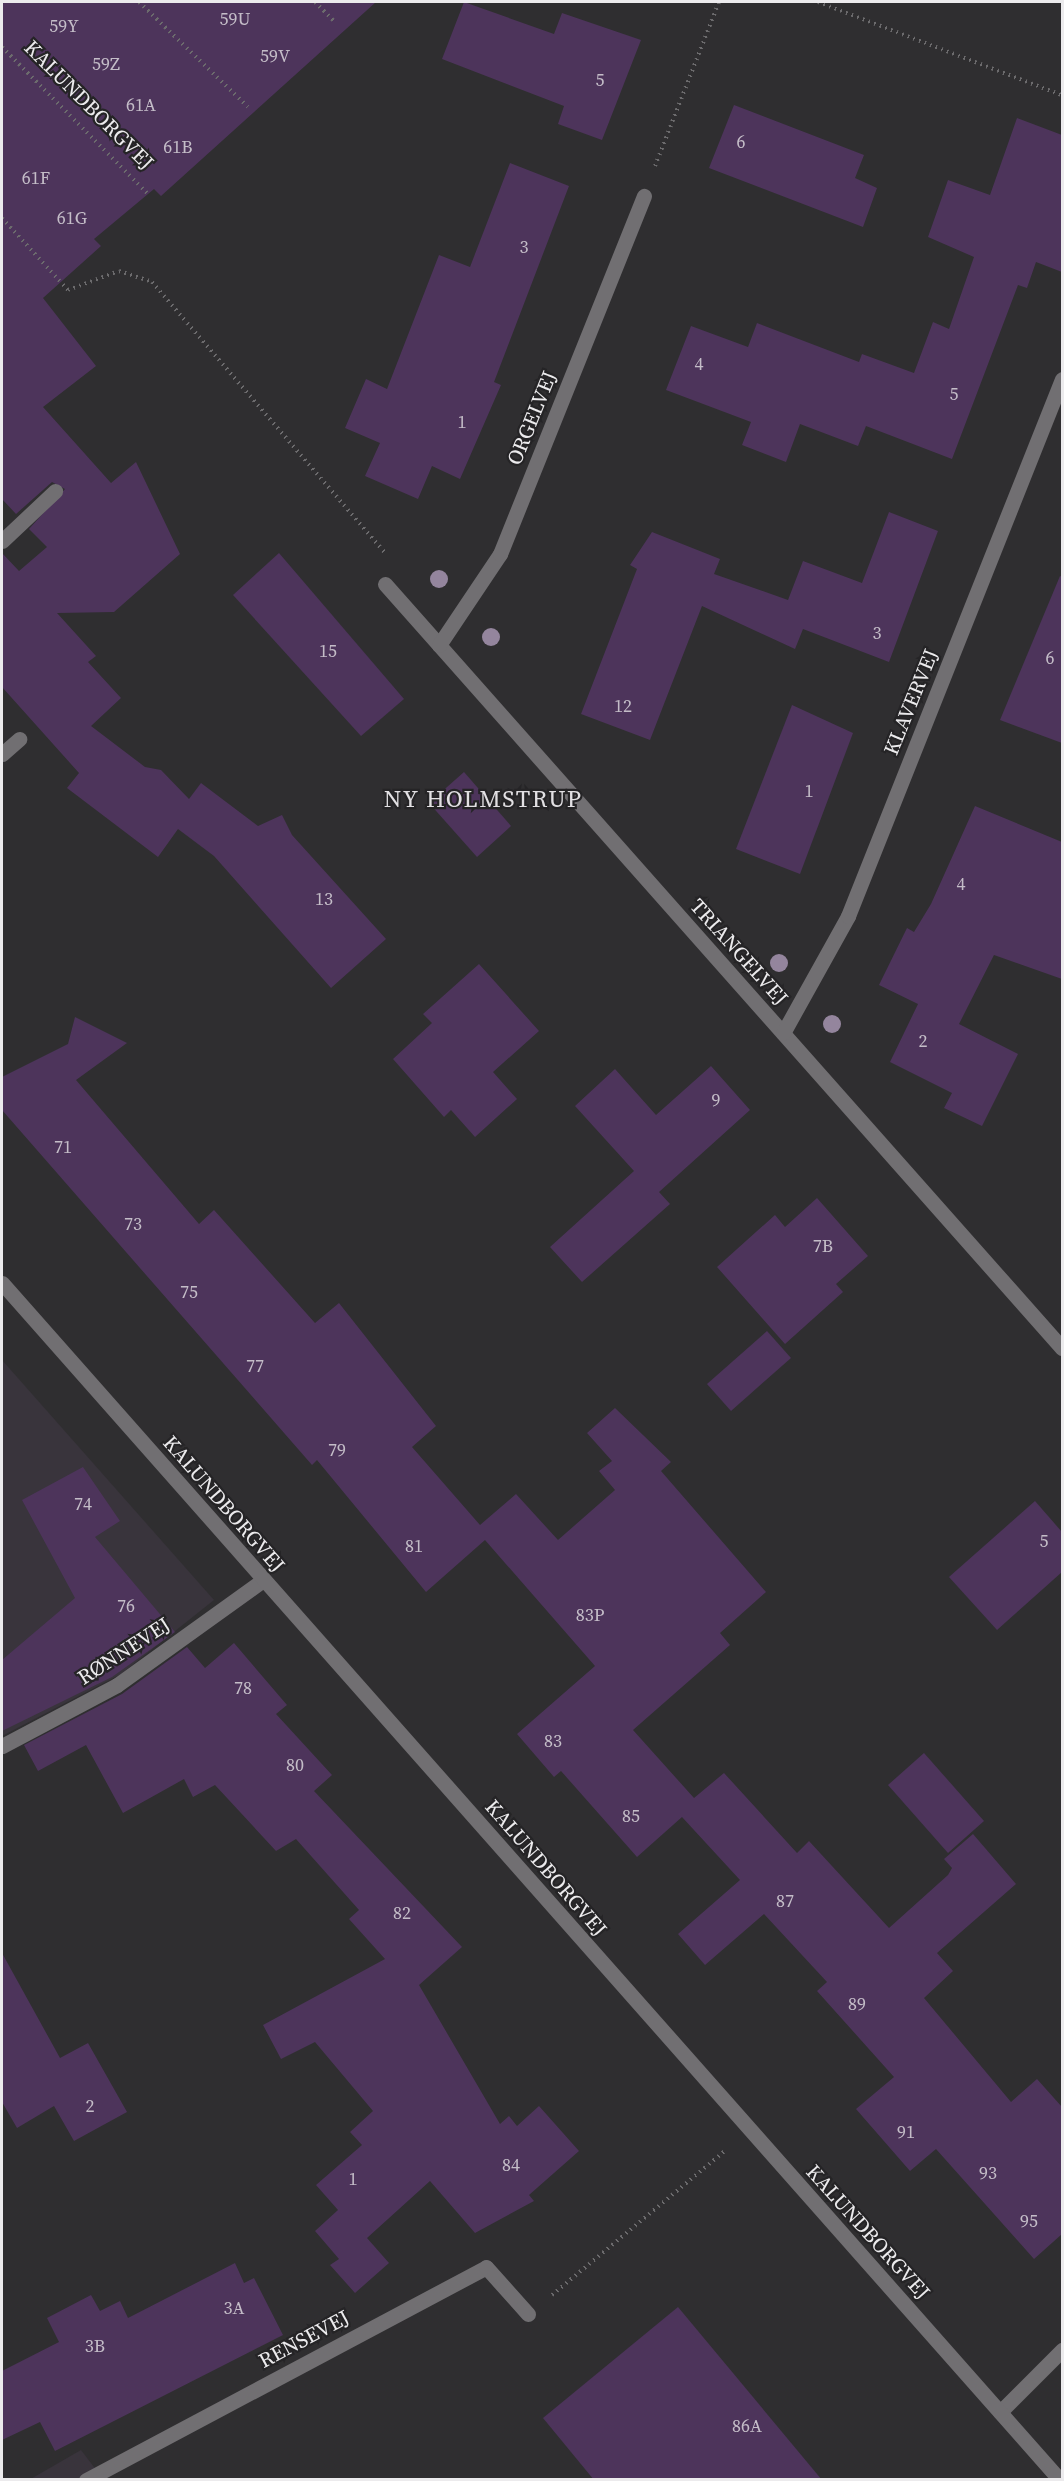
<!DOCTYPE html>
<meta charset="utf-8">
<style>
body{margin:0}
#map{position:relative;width:1064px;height:2481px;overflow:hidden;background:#2f2e30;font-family:"Source Serif 4",serif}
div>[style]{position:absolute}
.built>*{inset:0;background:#39343c}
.building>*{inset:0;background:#4d345b}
.path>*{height:4px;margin-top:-2px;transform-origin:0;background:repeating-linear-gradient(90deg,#6c6b6d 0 1.5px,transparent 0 6px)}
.service>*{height:15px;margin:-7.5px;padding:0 7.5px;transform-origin:7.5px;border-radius:7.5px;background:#716f72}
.minor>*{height:15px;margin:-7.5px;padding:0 7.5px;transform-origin:7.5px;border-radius:7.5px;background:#716f72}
.tertiary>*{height:15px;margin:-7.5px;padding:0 7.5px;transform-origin:7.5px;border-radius:7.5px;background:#716f72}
.trees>*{width:18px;height:18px;margin:-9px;border-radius:50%;background:#94859d}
span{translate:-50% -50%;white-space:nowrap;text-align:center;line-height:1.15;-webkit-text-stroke:4.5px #252426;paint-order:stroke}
.number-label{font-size:18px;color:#c4bdc8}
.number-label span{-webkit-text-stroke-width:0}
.street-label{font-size:21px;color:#ecebed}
.quarter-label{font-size:24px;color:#e2e0e3;letter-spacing:1.5px}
.frame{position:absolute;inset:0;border:3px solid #ecebed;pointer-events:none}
</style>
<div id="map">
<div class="built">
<i style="clip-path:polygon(2px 1360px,214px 1600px,121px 1674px,2px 1736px)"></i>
<i style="clip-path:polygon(81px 2450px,103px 2479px,29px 2480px)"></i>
</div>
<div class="building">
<i style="clip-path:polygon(2px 2px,376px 2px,161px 196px,154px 189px,94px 239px,101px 246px,43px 298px,96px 366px,43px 407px,111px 483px,136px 462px,180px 554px,114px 612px,57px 613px,96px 656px,88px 662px,121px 698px,91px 726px,145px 767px,161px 770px,189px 799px,201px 783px,258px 826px,282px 815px,292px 835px,386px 939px,331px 988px,214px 856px,178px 829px,158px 857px,67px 788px,79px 773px,2px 687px,2px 553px,19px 571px,47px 547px,29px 529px,65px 489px,52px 482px,16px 514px,2px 499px)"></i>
<i style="clip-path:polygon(464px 2px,554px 34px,562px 13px,641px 40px,602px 140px,558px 124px,564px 106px,442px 59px)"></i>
<i style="clip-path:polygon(734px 105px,864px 155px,855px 178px,877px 188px,863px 227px,709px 168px)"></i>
<i style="clip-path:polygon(1017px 118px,1062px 135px,1062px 272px,1036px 262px,1027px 288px,1018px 285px,952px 459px,866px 426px,858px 446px,800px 424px,786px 462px,742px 445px,751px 422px,666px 390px,691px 326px,748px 347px,757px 323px,859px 362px,862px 354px,914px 373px,933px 322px,949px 329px,974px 257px,928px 237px,948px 180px,990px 195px)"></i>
<i style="clip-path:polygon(510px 163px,569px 186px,494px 382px,501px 385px,460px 479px,432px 466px,418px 499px,365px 476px,380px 443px,345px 428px,366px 379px,387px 389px,439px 255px,470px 267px)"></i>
<i style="clip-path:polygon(889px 512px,938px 531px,889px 662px,803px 629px,795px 649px,702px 606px,650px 740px,581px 714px,637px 569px,630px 565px,652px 532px,720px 559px,714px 574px,788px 600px,803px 561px,862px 583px)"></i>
<i style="clip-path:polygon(279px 553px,404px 699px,361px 736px,233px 595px)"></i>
<i style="clip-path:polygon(1060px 576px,1062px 577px,1062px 743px,1000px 720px)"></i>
<i style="clip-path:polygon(792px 705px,853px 733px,800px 874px,736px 849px)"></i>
<i style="clip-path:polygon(464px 772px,511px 826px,477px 857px,429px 803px)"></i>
<i style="clip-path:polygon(975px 806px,1062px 842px,1062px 979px,994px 955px,959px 1024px,1018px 1054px,982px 1126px,944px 1108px,952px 1093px,890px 1062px,918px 1004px,879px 985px,907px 928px,914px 932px,931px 904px)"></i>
<i style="clip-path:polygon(479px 964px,539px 1031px,493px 1072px,517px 1099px,475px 1137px,451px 1110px,444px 1117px,393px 1059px,432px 1023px,423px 1014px)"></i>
<i style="clip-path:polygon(75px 1017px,127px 1043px,76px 1080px,199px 1224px,214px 1210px,315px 1323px,339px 1303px,436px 1426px,412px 1447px,480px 1525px,516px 1494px,558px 1540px,615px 1490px,599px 1471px,612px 1461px,587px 1433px,615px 1408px,671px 1462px,661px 1471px,766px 1592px,720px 1633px,730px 1645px,633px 1730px,694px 1798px,724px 1773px,797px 1853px,809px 1841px,889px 1928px,948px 1875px,952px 1868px,944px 1859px,973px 1834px,1016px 1884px,937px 1953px,953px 1971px,924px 1998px,1011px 2102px,1037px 2079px,1062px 2107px,1062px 2234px,1034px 2259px,936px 2149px,910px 2171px,856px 2109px,894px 2077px,817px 1991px,827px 1982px,764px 1914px,705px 1965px,678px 1934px,740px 1880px,682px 1817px,637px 1857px,561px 1771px,554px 1777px,517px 1734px,595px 1666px,485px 1540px,426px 1592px,317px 1460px,312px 1465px,2px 1110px,2px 1077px,68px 1044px)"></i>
<i style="clip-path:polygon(711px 1066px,750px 1110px,659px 1192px,670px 1204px,582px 1282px,550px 1247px,634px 1171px,575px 1106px,615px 1069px,656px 1115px)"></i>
<i style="clip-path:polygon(817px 1198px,868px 1256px,836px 1284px,843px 1292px,785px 1344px,717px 1267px,775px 1215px,785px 1227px)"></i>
<i style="clip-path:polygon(767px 1331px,791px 1358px,731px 1411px,707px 1384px)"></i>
<i style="clip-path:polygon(83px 1467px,120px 1521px,95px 1537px,175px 1632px,112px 1677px,2px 1731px,2px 1660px,75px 1598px,22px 1500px)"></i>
<i style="clip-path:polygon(1035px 1501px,1062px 1532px,1062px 1572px,997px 1630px,949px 1577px)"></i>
<i style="clip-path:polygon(234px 1643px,287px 1705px,276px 1714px,332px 1775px,314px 1791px,462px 1947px,419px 1985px,500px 2124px,509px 2116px,517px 2126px,539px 2106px,579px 2151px,529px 2195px,534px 2201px,475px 2233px,430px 2181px,367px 2238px,389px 2263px,355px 2293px,330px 2265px,339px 2259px,315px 2231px,338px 2210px,316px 2185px,362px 2145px,350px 2132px,373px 2111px,315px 2042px,281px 2059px,263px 2025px,385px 1959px,349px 1919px,359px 1910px,296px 1839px,276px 1851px,215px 1785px,193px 1797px,184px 1779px,123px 1813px,86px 1745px,38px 1771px,24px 1745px,122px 1694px,187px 1647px,205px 1668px)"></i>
<i style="clip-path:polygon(924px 1753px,984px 1821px,948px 1853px,888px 1785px)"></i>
<i style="clip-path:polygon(2px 1953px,60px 2058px,88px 2043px,127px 2112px,74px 2141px,54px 2106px,17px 2128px,2px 2102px)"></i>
<i style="clip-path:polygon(235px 2263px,244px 2283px,254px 2278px,283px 2335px,55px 2451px,40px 2422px,2px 2440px,2px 2371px,59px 2342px,47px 2318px,91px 2295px,100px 2311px,120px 2301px,128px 2318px)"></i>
<i style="clip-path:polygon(678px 2307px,822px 2480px,594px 2480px,543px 2418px)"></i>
</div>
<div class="path">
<i style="left:139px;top:2px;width:151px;rotate:43.9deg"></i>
<i style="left:315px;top:2px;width:28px;rotate:45deg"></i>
<i style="left:818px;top:2px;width:261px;rotate:20.9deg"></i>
<i style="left:2px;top:47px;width:206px;rotate:45.2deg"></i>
<i style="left:655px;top:166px;width:176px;rotate:-68.7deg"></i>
<i style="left:2px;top:218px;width:98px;rotate:47.5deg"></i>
<i style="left:68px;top:290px;width:54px;rotate:-20.4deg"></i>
<i style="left:119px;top:271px;width:35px;rotate:18deg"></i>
<i style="left:152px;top:282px;width:357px;rotate:49.3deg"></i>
<i style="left:552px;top:2295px;width:226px;rotate:-39.8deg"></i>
</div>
<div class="service">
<i style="left:2px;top:541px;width:73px;rotate:-43.3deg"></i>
<i style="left:2px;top:754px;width:23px;rotate:-41deg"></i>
</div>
<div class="minor">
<i style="left:385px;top:584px;width:1021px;rotate:48.46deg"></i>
<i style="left:439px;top:645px;width:110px;rotate:-56.2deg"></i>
<i style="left:500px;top:554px;width:386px;rotate:-68.1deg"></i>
<i style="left:783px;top:1033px;width:134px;rotate:-60.9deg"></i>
<i style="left:848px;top:916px;width:578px;rotate:-68.27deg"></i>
<i style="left:2px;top:1746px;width:130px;rotate:-27.9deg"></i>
<i style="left:117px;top:1685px;width:180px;rotate:-35.7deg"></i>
<i style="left:1000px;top:2412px;width:88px;rotate:-45deg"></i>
<i style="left:86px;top:2480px;width:453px;rotate:-28deg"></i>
<i style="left:486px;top:2267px;width:63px;rotate:48.2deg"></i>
</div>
<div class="tertiary">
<i style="left:2px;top:1283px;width:1598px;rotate:48.53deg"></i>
</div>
<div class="trees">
<i style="left:439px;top:579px"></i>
<i style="left:491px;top:637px"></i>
<i style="left:779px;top:963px"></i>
<i style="left:832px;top:1024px"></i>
</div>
<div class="number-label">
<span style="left:235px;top:19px">59U</span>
<span style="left:64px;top:26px">59Y</span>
<span style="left:275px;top:56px">59V</span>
<span style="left:106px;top:64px">59Z</span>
<span style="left:600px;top:80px">5</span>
<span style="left:141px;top:105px">61A</span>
<span style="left:741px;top:142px">6</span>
<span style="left:178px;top:147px">61B</span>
<span style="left:36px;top:178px">61F</span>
<span style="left:72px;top:218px">61G</span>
<span style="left:524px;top:247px">3</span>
<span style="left:699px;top:364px">4</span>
<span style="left:954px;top:394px">5</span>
<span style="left:462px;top:422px">1</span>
<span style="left:877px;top:633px">3</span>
<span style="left:328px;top:651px">15</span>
<span style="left:1050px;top:658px">6</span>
<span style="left:623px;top:706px">12</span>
<span style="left:809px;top:791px">1</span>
<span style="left:961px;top:884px">4</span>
<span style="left:324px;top:899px">13</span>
<span style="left:923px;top:1041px">2</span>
<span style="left:716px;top:1100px">9</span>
<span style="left:63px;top:1147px">71</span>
<span style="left:133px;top:1224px">73</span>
<span style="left:823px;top:1246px">7B</span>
<span style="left:189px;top:1292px">75</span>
<span style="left:255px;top:1366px">77</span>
<span style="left:337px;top:1450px">79</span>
<span style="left:83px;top:1504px">74</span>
<span style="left:1044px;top:1541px">5</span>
<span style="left:414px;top:1546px">81</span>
<span style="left:126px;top:1606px">76</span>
<span style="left:590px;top:1615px">83P</span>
<span style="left:243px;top:1688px">78</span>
<span style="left:553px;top:1741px">83</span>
<span style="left:295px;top:1765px">80</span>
<span style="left:631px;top:1816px">85</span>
<span style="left:785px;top:1901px">87</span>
<span style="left:402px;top:1913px">82</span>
<span style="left:857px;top:2004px">89</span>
<span style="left:90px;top:2106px">2</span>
<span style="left:906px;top:2132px">91</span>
<span style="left:511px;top:2165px">84</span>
<span style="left:988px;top:2173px">93</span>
<span style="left:353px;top:2179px">1</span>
<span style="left:1029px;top:2221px">95</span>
<span style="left:234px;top:2308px">3A</span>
<span style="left:95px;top:2346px">3B</span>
<span style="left:747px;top:2426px">86A</span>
</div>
<div class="street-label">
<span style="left:89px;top:105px;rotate:45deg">KALUNDBORGVEJ</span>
<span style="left:532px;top:418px;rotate:-68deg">ORGELVEJ</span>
<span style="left:911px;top:702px;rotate:-68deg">KLAVERVEJ</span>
<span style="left:739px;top:952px;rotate:48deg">TRIANGELVEJ</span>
<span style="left:224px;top:1504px;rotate:49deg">KALUNDBORGVEJ</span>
<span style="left:124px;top:1651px;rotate:-33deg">RØNNEVEJ</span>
<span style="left:546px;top:1868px;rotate:49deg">KALUNDBORGVEJ</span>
<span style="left:868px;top:2232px;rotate:48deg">KALUNDBORGVEJ</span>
<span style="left:304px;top:2339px;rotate:-28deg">RENSEVEJ</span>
</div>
<div class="quarter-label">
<span style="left:483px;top:799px">NY HOLMSTRUP</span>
</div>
<div class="frame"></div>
</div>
